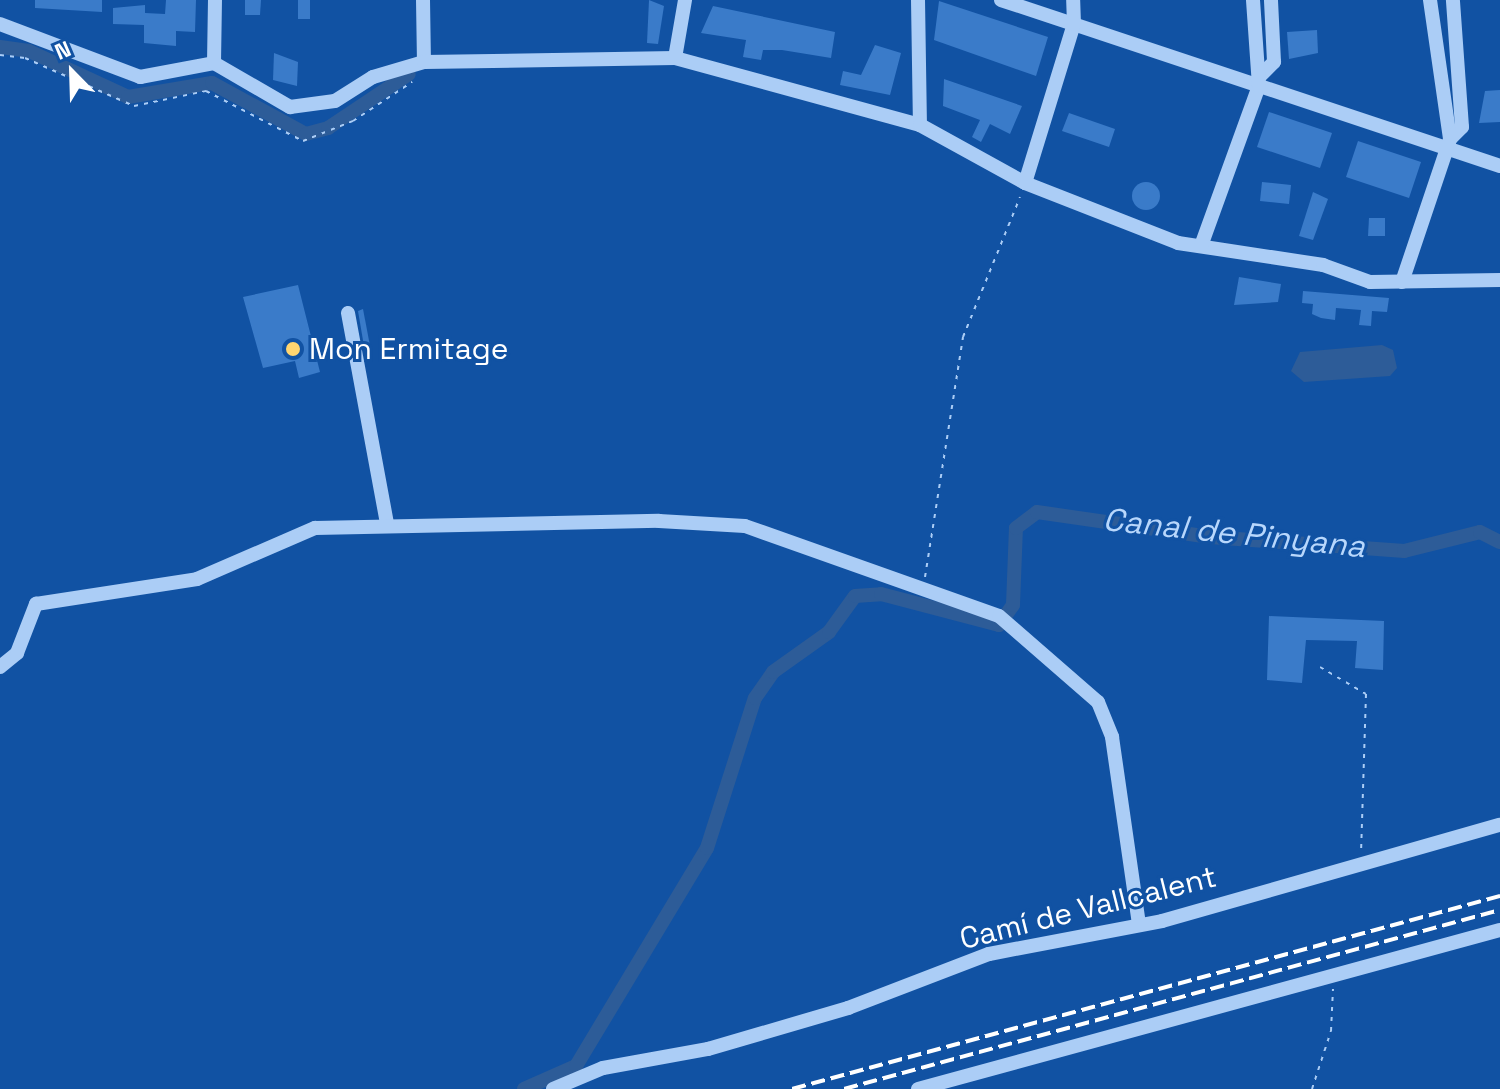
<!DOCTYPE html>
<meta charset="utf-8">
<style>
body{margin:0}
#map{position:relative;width:1500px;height:1089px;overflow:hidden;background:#1152a3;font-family:"Space Grotesk",sans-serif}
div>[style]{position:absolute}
.water>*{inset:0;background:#2d5c98}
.canal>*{height:14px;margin:-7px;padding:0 7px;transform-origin:7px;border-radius:7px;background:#2d5c98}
.building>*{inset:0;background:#3a7bc9}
.round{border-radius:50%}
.path>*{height:2px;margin-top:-1px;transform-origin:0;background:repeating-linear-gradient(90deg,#abcdf6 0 4px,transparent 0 10px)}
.minor>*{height:14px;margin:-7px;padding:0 7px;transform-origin:7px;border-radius:7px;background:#abcdf6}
.rail>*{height:4px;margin-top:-2px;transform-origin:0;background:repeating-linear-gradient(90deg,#fff 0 14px,transparent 0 20px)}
.dots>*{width:22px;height:22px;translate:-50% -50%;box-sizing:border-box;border:4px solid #1152a3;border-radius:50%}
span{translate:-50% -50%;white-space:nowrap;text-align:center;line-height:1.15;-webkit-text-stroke:6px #1152a3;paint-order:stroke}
.poi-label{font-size:30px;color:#fff}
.left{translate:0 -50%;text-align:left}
.street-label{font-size:30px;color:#fff}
.water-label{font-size:32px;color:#b8d7fc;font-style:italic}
.north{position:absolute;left:32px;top:32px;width:80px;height:80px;-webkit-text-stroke:6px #1152a3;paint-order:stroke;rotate:337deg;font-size:22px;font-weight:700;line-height:32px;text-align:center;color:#fff}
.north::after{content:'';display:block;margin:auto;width:28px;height:36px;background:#fff;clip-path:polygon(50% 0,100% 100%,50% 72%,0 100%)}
</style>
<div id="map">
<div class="water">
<i style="clip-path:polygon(1382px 345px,1393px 350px,1397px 368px,1390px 376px,1304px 382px,1291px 371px,1300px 352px)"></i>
</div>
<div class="canal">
<i style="left:0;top:47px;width:29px;rotate:8deg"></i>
<i style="left:29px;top:51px;width:109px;rotate:24.9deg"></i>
<i style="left:128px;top:97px;width:85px;rotate:-9.5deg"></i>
<i style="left:212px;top:83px;width:107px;rotate:28.5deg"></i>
<i style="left:306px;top:134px;width:23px;rotate:-15deg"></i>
<i style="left:328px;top:128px;width:97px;rotate:-33.7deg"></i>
<i style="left:524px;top:1089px;width:57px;rotate:-23.9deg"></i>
<i style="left:576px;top:1066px;width:254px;rotate:-59deg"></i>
<i style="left:707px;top:848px;width:157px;rotate:-72.3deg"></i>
<i style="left:755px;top:698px;width:32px;rotate:-55deg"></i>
<i style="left:773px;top:672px;width:69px;rotate:-35.5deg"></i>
<i style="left:829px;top:632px;width:44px;rotate:-54.2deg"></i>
<i style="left:855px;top:596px;width:26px;rotate:-4deg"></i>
<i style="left:881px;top:594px;width:122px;rotate:14.7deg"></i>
<i style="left:999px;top:625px;width:24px;rotate:-55deg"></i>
<i style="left:1013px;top:605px;width:77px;rotate:-87.8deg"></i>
<i style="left:1016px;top:528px;width:26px;rotate:-37deg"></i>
<i style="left:1037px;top:512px;width:175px;rotate:8.2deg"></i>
<i style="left:1210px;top:537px;width:195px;rotate:4.1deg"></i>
<i style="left:1404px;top:551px;width:78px;rotate:-14deg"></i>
<i style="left:1480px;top:532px;width:22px;rotate:27deg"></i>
</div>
<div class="building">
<i style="clip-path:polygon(35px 0,102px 0,102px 12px,35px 8px)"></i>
<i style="clip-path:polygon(166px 0,196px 0,195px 32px,176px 31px,176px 46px,144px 43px,144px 25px,113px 24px,113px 8px,145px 5px,145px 13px,165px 14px)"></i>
<i style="clip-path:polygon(245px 0,261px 0,260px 15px,245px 15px)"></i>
<i style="clip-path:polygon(298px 0,310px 0,310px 19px,298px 19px)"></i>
<i style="clip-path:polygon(649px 0,664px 6px,658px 44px,647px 43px)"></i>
<i style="clip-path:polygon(939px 1px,1048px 37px,1036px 76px,934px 40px)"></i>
<i style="clip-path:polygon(713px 6px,835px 32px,831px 58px,782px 50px,763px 50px,761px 60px,743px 57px,746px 40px,701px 33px)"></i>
<i style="clip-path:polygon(1317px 30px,1318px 53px,1289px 59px,1287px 32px)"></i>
<i style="clip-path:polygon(875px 45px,901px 53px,890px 95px,840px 85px,843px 71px,861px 75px)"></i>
<i style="clip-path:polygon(274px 53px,298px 62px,297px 86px,273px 80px)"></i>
<i style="clip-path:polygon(944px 79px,1022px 106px,1010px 134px,990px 124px,981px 142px,972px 137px,980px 120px,943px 106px)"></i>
<i style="clip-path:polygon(1500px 90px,1500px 122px,1479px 123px,1485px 91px)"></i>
<i style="clip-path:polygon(1269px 112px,1332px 133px,1320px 168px,1257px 147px)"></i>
<i style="clip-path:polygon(1069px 113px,1115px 129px,1109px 147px,1062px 131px)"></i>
<i style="clip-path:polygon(1358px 141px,1421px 162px,1409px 198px,1346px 177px)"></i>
<i class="round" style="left:1132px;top:182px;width:28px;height:28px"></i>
<i style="clip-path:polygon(1262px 182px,1291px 185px,1289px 204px,1260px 201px)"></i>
<i style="clip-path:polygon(1313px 192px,1328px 199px,1313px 240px,1299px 236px)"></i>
<i style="clip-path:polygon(1369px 218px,1385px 218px,1385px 236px,1368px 236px)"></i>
<i style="clip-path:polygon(1239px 277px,1281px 284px,1278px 302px,1234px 305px)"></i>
<i style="clip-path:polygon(298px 285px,320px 372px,299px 378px,295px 361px,263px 368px,243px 297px)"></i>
<i style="clip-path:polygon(1303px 291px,1389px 298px,1387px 312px,1372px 311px,1371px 326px,1359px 325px,1361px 310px,1336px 308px,1335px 320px,1321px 318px,1312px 314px,1313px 304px,1302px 303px)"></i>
<i style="clip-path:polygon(363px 309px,371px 351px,365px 352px,358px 311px)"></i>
<i style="clip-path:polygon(1269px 616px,1384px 621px,1383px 670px,1355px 668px,1357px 641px,1306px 640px,1302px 683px,1267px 680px)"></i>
</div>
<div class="path">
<i style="left:0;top:55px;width:25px;rotate:7deg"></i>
<i style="left:25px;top:58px;width:119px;rotate:23.8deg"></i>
<i style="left:134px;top:106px;width:74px;rotate:-11.8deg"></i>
<i style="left:206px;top:91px;width:109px;rotate:27.3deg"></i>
<i style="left:303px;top:141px;width:54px;rotate:-21.8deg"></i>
<i style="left:353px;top:121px;width:71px;rotate:-33.5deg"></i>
<i style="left:925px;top:577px;width:243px;rotate:-81deg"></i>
<i style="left:963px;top:337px;width:151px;rotate:-67.8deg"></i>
<i style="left:1320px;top:667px;width:53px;rotate:30.4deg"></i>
<i style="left:1366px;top:694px;width:157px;rotate:91.8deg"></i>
<i style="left:1312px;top:1089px;width:61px;rotate:-71.9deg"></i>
<i style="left:1331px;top:1031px;width:42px;rotate:-87.3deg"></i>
</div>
<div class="minor">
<i style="left:423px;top:0;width:62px;rotate:89.1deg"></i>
<i style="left:918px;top:0;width:125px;rotate:89.1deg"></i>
<i style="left:1001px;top:0;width:526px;rotate:18.4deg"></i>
<i style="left:1430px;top:0;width:140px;rotate:81.8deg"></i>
<i style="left:0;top:24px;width:150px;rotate:20.7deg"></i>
<i style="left:140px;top:77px;width:75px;rotate:-10.7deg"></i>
<i style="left:214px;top:63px;width:88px;rotate:30.1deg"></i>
<i style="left:290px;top:107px;width:45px;rotate:-7.6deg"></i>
<i style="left:335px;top:101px;width:45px;rotate:-32.3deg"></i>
<i style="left:373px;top:77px;width:53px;rotate:-16.4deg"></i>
<i style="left:424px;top:62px;width:251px;rotate:-0.9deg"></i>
<i style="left:675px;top:58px;width:254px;rotate:15.3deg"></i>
<i style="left:920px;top:125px;width:120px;rotate:28.9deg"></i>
<i style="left:1025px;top:183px;width:164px;rotate:21.4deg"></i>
<i style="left:1178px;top:243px;width:147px;rotate:8.6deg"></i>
<i style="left:1323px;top:265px;width:50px;rotate:19.9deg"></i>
<i style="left:1370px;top:282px;width:130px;rotate:-0.9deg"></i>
<i style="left:675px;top:58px;width:59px;rotate:-80.2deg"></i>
<i style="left:214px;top:63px;width:63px;rotate:-89.1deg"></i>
<i style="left:1260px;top:76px;width:20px;rotate:-45deg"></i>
<i style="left:1274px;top:62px;width:62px;rotate:-92.8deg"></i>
<i style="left:1025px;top:183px;width:166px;rotate:-72.9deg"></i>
<i style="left:1074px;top:24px;width:24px;rotate:-92deg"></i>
<i style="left:1201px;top:246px;width:170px;rotate:-70.1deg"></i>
<i style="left:1259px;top:86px;width:86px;rotate:-94deg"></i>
<i style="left:1402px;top:282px;width:151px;rotate:-71.4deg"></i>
<i style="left:1450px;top:139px;width:17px;rotate:-45deg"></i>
<i style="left:1462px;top:127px;width:127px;rotate:-94.1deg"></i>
<i style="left:348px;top:313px;width:214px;rotate:79.5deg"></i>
<i style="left:0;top:667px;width:22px;rotate:-39deg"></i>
<i style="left:17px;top:653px;width:53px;rotate:-68.8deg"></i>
<i style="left:36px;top:604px;width:163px;rotate:-8.8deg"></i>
<i style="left:197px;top:579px;width:129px;rotate:-23.4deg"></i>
<i style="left:315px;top:528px;width:344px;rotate:-1.2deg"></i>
<i style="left:659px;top:521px;width:86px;rotate:3.3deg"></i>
<i style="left:745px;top:526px;width:269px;rotate:19.5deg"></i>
<i style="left:999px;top:616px;width:131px;rotate:41deg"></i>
<i style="left:1098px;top:702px;width:38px;rotate:68deg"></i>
<i style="left:1112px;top:737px;width:190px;rotate:81.8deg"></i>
<i style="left:553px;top:1089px;width:54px;rotate:-22.8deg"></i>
<i style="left:603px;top:1068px;width:107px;rotate:-10.3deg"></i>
<i style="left:708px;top:1049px;width:146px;rotate:-16.3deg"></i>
<i style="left:848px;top:1008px;width:151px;rotate:-21deg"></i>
<i style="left:989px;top:954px;width:176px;rotate:-10.8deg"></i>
<i style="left:1162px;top:921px;width:351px;rotate:-15.9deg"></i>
<i style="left:918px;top:1089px;width:603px;rotate:-15.28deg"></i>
</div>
<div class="rail">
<i style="left:792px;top:1089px;width:734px;rotate:-15.25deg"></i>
<i style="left:844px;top:1089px;width:680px;rotate:-15.26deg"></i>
</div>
<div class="dots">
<i style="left:293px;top:349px;background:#ffd570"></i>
</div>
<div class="poi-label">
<span class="left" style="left:309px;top:349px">Mon Ermitage</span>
</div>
<div class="street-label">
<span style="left:1088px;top:908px;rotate:-14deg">Camí de Vallcalent</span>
</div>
<div class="water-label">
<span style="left:1234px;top:533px;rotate:6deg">Canal de Pinyana</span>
</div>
<div class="north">N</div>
</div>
